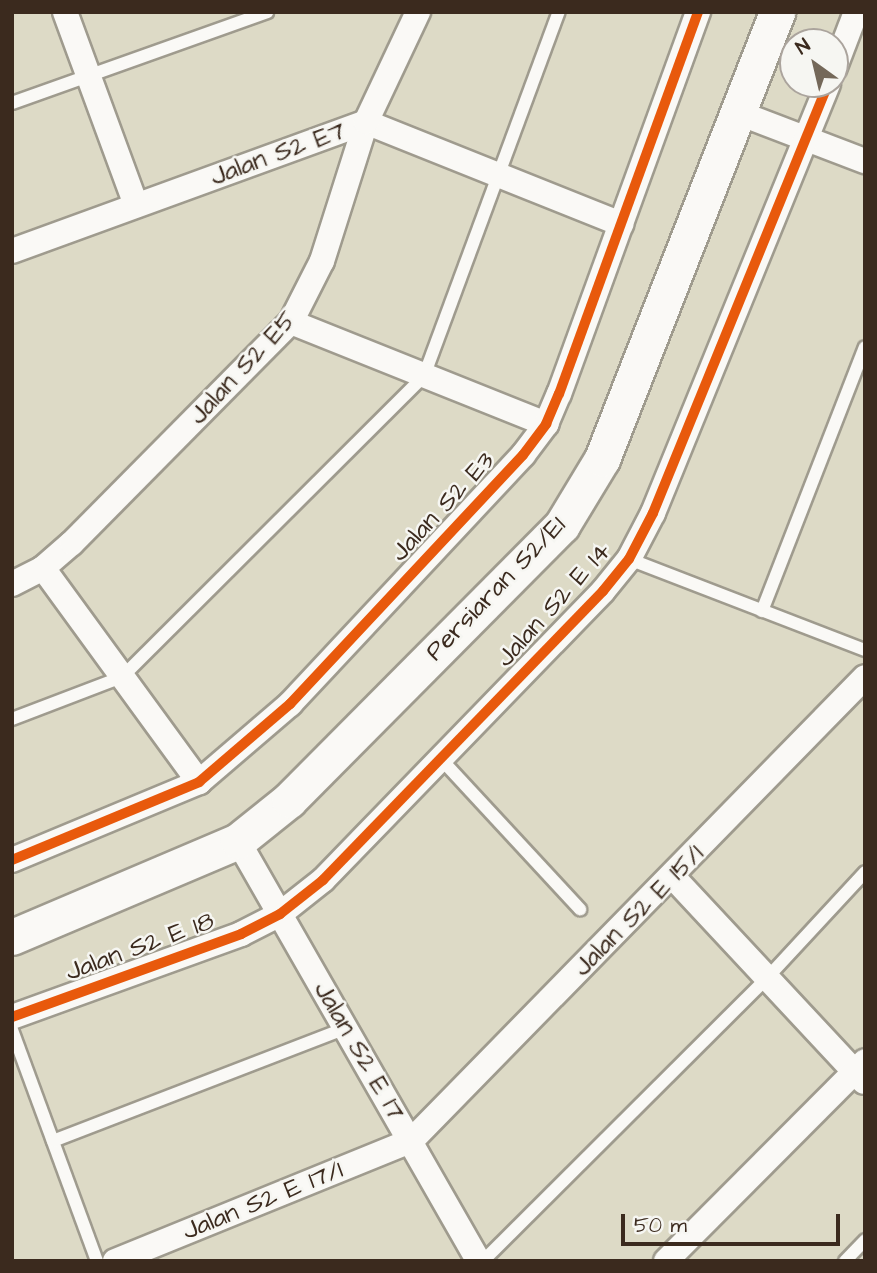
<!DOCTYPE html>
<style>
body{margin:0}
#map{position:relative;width:877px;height:1273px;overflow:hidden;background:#dddac6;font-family:"Architects Daughter",sans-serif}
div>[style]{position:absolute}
.roads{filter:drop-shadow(2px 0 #9f9b8e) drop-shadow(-2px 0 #9f9b8e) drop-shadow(0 2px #9f9b8e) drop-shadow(0 -2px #9f9b8e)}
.lane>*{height:12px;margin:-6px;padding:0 6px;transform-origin:6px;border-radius:6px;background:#faf9f6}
.street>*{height:24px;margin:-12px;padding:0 12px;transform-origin:12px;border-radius:12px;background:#faf9f6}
.secondary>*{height:35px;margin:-17.5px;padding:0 17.5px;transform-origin:17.5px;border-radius:17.5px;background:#faf9f6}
.cycleway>*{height:10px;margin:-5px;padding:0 5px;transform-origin:5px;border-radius:5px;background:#e8590c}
span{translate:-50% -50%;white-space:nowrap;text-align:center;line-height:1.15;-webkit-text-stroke:5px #f6f6f2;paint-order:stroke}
.street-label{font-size:26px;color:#3b2a1e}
.frame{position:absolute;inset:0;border:14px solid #3b2a1e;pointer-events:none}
.north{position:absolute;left:779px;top:28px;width:70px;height:70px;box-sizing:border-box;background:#f6f6f2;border:2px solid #aba49d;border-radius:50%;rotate:326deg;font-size:19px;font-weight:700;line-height:28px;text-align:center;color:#3b2a1e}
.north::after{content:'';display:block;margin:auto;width:24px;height:32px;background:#746859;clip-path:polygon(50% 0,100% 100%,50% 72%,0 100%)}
.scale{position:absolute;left:621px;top:1214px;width:219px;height:32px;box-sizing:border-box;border:4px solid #3b2a1e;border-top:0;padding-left:9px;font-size:21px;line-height:24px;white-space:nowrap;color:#3b2a1e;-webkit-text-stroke:5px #f6f6f2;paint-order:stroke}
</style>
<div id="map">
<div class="roads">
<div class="lane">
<i style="left:12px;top:103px;width:271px;rotate:-19.6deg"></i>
<i style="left:629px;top:559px;width:253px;rotate:21.1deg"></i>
<i style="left:762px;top:611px;width:283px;rotate:-68.7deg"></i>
<i style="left:12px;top:719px;width:118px;rotate:-20.9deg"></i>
<i style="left:122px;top:677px;width:426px;rotate:-44.9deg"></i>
<i style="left:424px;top:376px;width:388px;rotate:-69.7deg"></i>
<i style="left:441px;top:759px;width:205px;rotate:47.2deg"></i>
<i style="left:12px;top:1030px;width:246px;rotate:69.8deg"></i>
<i style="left:53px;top:1141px;width:314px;rotate:-21.1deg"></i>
<i style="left:483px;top:1261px;width:401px;rotate:-44.9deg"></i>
<i style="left:767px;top:978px;width:144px;rotate:-47.2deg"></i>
<i style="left:845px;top:1261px;width:29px;rotate:-46deg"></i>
</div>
<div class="street">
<i style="left:65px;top:12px;width:206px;rotate:69.8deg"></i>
<i style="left:835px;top:67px;width:59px;rotate:-69.1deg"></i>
<i style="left:739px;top:113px;width:135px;rotate:20.9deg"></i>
<i style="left:12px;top:251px;width:377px;rotate:-20deg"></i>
<i style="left:366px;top:122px;width:275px;rotate:21.8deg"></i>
<i style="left:291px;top:322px;width:275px;rotate:21.8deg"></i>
<i style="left:43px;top:568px;width:265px;rotate:53.9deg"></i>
<i style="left:12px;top:584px;width:35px;rotate:-27deg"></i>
<i style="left:43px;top:568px;width:38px;rotate:-41deg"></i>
<i style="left:72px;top:543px;width:311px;rotate:-45.3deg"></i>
<i style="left:291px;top:322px;width:68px;rotate:-63.1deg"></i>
<i style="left:322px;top:261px;width:146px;rotate:-72.4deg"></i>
<i style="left:366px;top:122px;width:122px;rotate:-64.7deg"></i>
<i style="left:238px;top:841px;width:484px;rotate:60.2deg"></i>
<i style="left:12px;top:860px;width:203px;rotate:-22.6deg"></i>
<i style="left:199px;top:782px;width:120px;rotate:-40.6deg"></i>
<i style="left:290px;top:704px;width:341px;rotate:-46.9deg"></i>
<i style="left:523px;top:455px;width:39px;rotate:-53deg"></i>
<i style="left:546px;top:424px;width:33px;rotate:-67deg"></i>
<i style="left:559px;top:394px;width:407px;rotate:-70deg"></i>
<i style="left:673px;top:877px;width:280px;rotate:47deg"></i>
<i style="left:12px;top:1017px;width:244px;rotate:-19.9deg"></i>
<i style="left:241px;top:934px;width:44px;rotate:-27.1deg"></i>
<i style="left:280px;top:914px;width:55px;rotate:-38.3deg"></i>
<i style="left:323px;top:880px;width:402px;rotate:-45.9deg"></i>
<i style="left:603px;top:591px;width:41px;rotate:-50.9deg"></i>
<i style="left:629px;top:559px;width:52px;rotate:-62.4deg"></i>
<i style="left:653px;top:513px;width:463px;rotate:-67.8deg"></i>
<i style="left:115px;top:1261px;width:319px;rotate:-22.1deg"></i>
<i style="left:411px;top:1141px;width:649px;rotate:-45.62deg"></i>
<i style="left:666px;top:1261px;width:282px;rotate:-45.1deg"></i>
</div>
<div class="secondary">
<i style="left:12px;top:937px;width:246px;rotate:-23deg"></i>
<i style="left:238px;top:841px;width:65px;rotate:-38.8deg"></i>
<i style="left:289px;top:800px;width:387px;rotate:-45.2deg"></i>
<i style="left:562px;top:525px;width:77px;rotate:-58.8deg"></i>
<i style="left:602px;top:459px;width:480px;rotate:-68.6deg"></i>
</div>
</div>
<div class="cycleway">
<i style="left:12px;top:860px;width:203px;rotate:-22.6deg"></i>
<i style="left:199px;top:782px;width:120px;rotate:-40.6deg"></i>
<i style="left:290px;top:704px;width:341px;rotate:-46.9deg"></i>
<i style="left:523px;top:455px;width:39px;rotate:-53deg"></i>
<i style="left:546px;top:424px;width:33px;rotate:-67deg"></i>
<i style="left:559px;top:394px;width:407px;rotate:-70deg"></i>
<i style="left:12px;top:1017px;width:244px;rotate:-19.9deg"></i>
<i style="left:241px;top:934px;width:44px;rotate:-27.1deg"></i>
<i style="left:280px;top:914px;width:55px;rotate:-38.3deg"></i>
<i style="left:323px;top:880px;width:402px;rotate:-45.9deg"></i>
<i style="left:603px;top:591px;width:41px;rotate:-50.9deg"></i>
<i style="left:629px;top:559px;width:52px;rotate:-62.4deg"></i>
<i style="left:653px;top:513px;width:463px;rotate:-67.8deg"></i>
</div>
<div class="street-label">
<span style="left:278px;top:154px;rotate:-20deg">Jalan S2 E7</span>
<span style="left:243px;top:368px;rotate:-47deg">Jalan S2 E5</span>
<span style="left:443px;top:507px;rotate:-47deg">Jalan S2 E3</span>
<span style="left:496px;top:589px;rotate:-46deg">Persiaran S2/E1</span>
<span style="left:554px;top:605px;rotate:-48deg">Jalan S2 E 14</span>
<span style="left:639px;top:911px;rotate:-45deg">Jalan S2 E 15/1</span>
<span style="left:140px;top:947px;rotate:-20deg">Jalan S2 E 18</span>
<span style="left:359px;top:1051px;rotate:60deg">Jalan S2 E 17</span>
<span style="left:263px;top:1201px;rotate:-22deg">Jalan S2 E 17/1</span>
</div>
<div class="frame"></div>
<div class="north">N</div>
<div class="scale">50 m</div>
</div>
